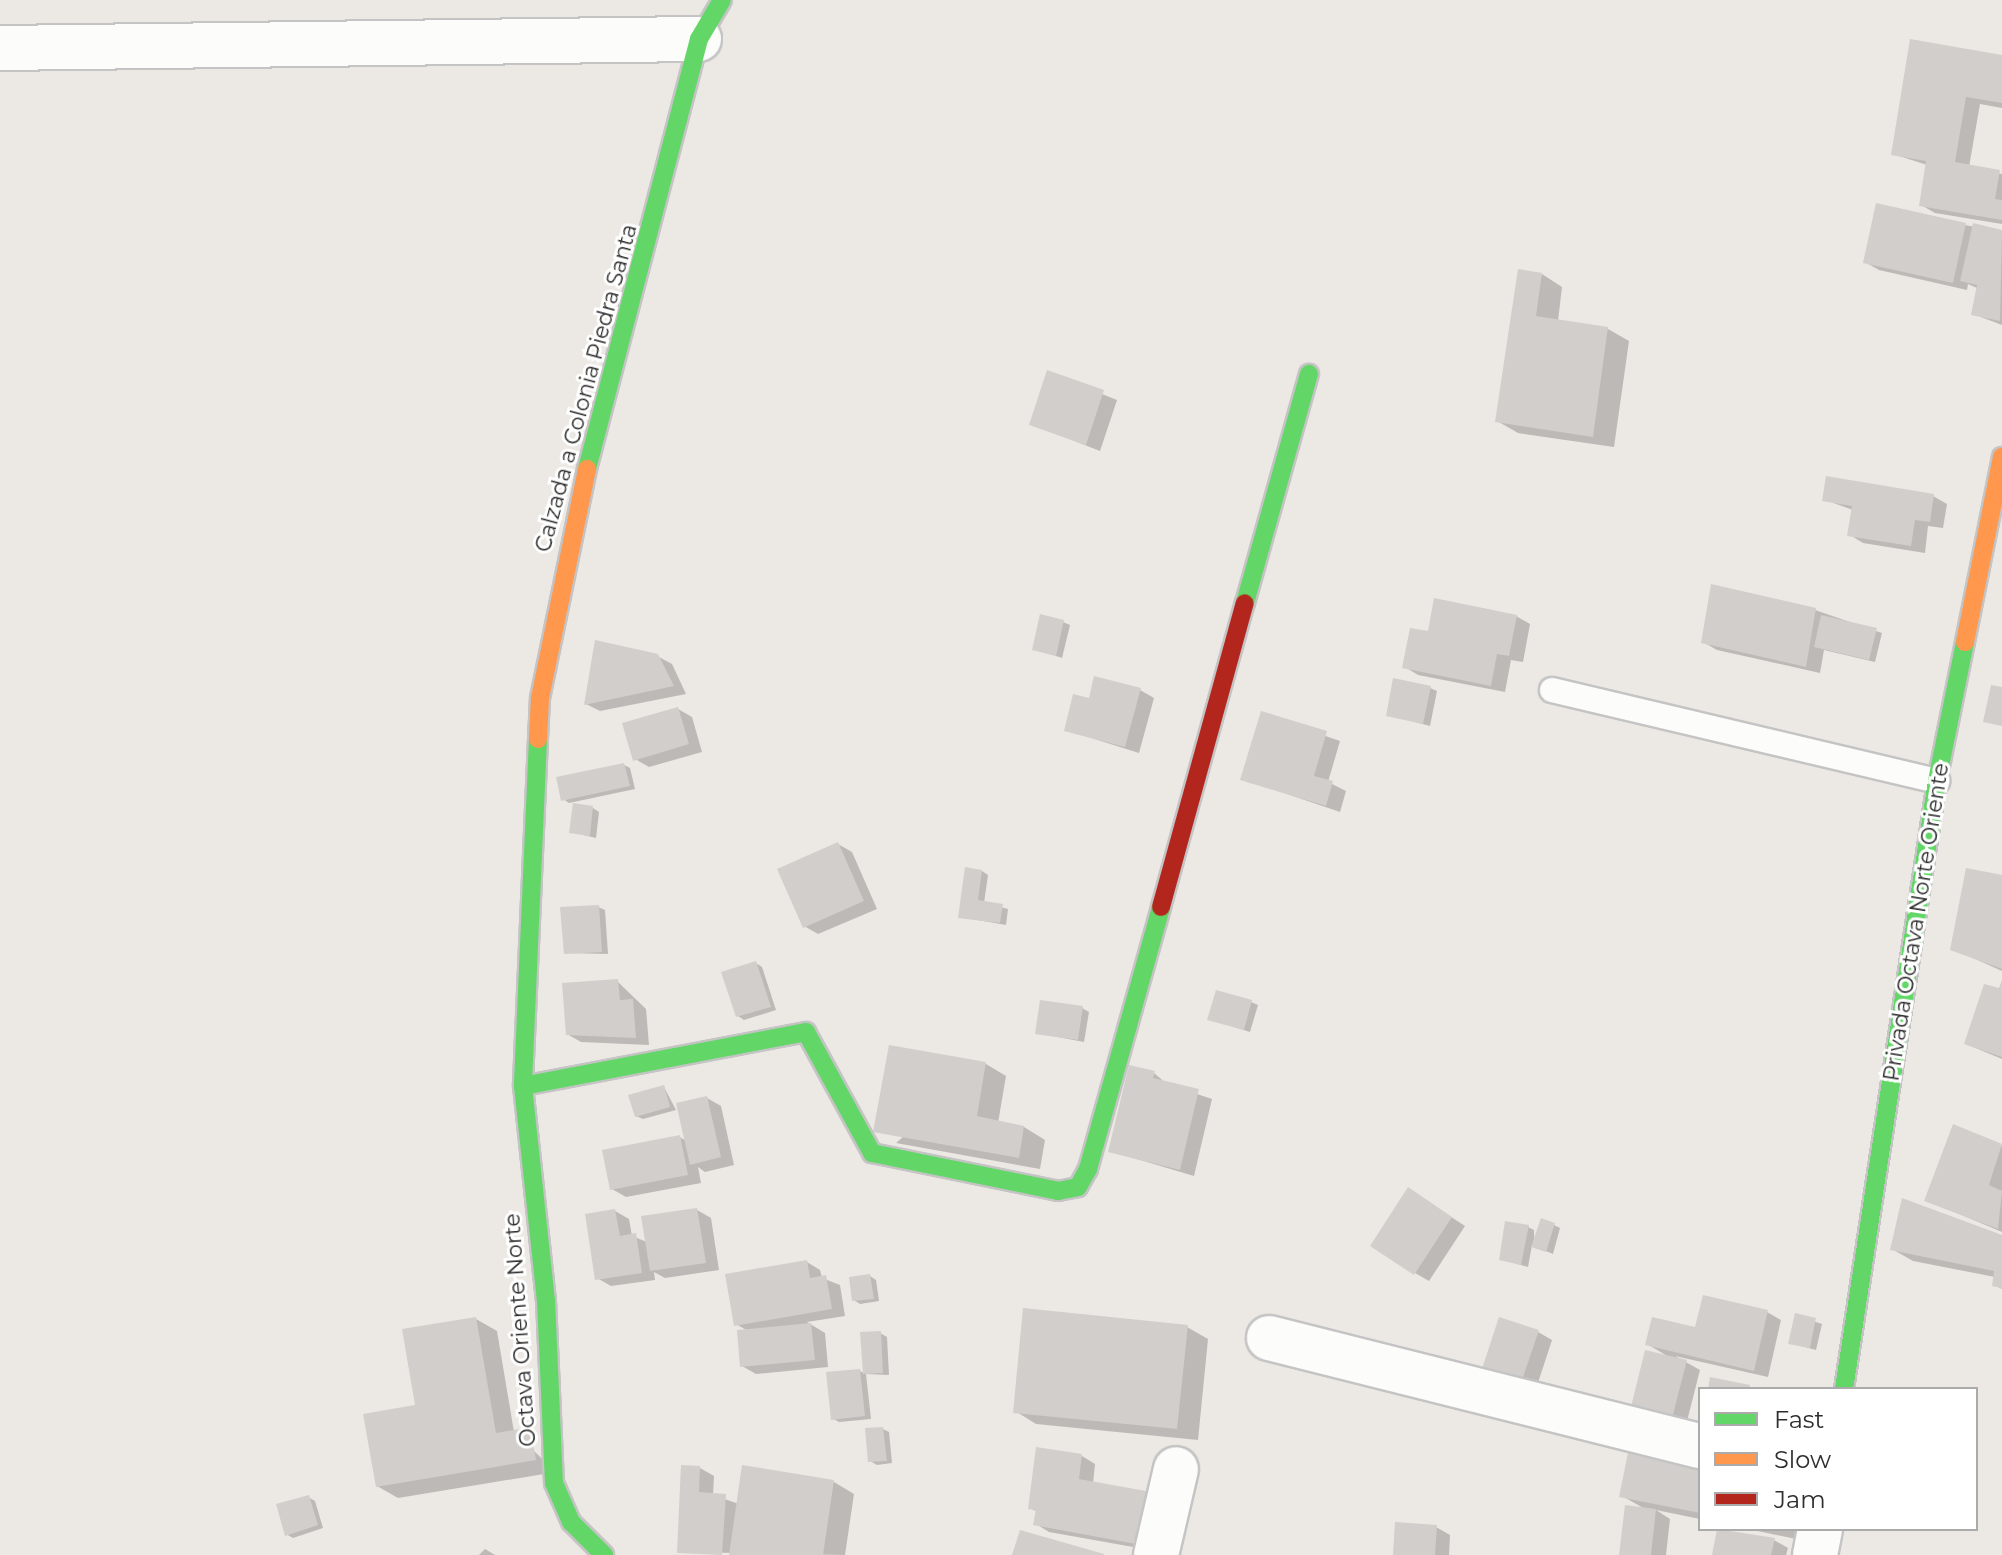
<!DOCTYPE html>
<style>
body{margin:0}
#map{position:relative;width:2002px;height:1555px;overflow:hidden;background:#ece8e4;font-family:Montserrat,sans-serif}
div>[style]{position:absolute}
.shadow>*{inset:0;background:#0003}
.building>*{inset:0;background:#d1cecb}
.roads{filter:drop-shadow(2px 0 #c5c4c5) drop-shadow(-2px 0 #c5c4c5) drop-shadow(0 2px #c5c4c5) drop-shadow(0 -2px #c5c4c5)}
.lane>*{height:24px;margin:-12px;padding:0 12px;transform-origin:12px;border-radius:12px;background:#fcfcfb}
.street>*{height:44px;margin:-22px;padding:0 22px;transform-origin:22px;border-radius:22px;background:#fcfcfb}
.fast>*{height:18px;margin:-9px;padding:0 9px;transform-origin:9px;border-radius:9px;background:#63d668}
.slow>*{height:18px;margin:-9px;padding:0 9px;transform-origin:9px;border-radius:9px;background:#ff974d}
.jam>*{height:18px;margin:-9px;padding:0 9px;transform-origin:9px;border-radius:9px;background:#b3261e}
span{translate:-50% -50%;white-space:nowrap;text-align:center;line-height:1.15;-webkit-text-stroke:6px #fff;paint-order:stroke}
.street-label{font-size:22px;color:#2e2e2e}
.legend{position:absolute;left:1698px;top:1387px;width:280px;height:144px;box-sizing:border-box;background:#fff;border:2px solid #ababab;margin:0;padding:10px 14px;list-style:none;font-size:24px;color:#2e2e2e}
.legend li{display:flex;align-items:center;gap:16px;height:40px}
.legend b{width:40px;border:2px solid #ababab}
</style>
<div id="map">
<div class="shadow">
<i style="clip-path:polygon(2002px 57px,2002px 108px,1980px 104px,1969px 167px,2002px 174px,2002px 224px,1935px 213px,1921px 205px,1927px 165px,1893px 154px)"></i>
<i style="clip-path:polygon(1965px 225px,2002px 232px,2002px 325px,1973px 314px,1979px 289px,1968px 284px,1967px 290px,1879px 270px,1865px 262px)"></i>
<i style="clip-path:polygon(1542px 274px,1562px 287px,1558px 321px,1608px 329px,1629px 341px,1614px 447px,1518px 433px,1497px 421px)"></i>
<i style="clip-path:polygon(1049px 373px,1117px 400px,1100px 451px,1031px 424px)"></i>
<i style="clip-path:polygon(1933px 496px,1947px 504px,1943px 528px,1928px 526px,1925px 553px,1863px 543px,1850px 535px,1853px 510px,1825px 500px)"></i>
<i style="clip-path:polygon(1815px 610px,1882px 633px,1875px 662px,1824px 650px,1820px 673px,1717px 650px,1703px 642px)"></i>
<i style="clip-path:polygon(1516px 616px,1530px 624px,1523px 662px,1511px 660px,1505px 692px,1418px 675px,1405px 667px,1430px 633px)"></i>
<i style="clip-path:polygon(1063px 622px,1070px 625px,1062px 658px,1035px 649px)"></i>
<i style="clip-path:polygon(657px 656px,672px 664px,686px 694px,600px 711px,586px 704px)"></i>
<i style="clip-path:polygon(1430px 688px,1437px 691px,1430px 726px,1388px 715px)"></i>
<i style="clip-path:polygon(1140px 690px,1154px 698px,1139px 753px,1066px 730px)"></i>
<i style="clip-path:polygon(678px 709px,692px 717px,702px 752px,649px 767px,635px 759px)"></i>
<i style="clip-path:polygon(1262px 714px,1340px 741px,1328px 782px,1346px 791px,1340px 812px,1243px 779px)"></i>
<i style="clip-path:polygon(624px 765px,630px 768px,635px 789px,569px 803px,563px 799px)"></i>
<i style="clip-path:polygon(593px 808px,599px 812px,596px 838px,571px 832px)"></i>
<i style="clip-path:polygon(838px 844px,852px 852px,877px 909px,818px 934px,804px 926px)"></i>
<i style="clip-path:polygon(982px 871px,988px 875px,984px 903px,1008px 909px,1006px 925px,961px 917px)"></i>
<i style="clip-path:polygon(2002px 877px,2002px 971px,1953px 949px)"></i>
<i style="clip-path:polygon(598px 907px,605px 910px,608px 954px,566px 953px)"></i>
<i style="clip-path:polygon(756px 963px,762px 967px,776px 1010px,744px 1020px,738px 1016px)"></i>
<i style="clip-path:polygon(618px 982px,646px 1009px,649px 1045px,581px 1042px,567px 1034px)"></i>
<i style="clip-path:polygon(2002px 984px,2002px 1059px,1966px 1044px)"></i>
<i style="clip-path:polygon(1251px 1002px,1258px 1005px,1250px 1032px,1210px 1019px)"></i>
<i style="clip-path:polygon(1082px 1008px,1089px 1012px,1084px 1042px,1037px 1033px)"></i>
<i style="clip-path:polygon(986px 1064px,1006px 1076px,998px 1123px,1024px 1127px,1045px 1140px,1040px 1169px,896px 1143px)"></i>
<i style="clip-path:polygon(1154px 1073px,1167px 1084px,1212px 1099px,1194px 1176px,1110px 1151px)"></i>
<i style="clip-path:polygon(664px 1087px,676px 1110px,643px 1119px,636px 1116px)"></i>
<i style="clip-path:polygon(707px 1098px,721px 1106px,734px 1165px,705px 1172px,698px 1167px,701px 1183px,626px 1197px,612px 1189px,679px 1137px,687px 1141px)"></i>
<i style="clip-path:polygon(1955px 1127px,2002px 1146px,2002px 1232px,1926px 1200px)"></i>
<i style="clip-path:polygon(1422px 1198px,1465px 1226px,1429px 1281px,1415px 1273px)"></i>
<i style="clip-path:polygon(697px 1210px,711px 1218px,719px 1270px,665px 1278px,654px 1272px,655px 1280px,611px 1286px,597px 1278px,615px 1211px,629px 1219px,632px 1236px,647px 1242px)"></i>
<i style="clip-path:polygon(1554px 1225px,1560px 1228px,1553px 1254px,1532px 1245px,1528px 1267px,1501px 1259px,1528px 1227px,1534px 1230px,1534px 1244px)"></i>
<i style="clip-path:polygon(2002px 1237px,2002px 1289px,1994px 1285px,1995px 1277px,1913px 1261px,1892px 1249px)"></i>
<i style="clip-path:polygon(807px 1262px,820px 1270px,822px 1278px,840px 1285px,845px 1316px,807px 1322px,825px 1333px,828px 1367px,756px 1374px,742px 1366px,748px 1331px,736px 1324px)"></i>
<i style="clip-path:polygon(870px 1276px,876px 1280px,879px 1301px,860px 1304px,854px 1300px)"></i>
<i style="clip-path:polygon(1767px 1312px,1781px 1320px,1768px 1377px,1675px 1356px,1700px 1370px,1684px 1433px,1645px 1422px,1669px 1357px,1647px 1344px)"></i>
<i style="clip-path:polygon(1797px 1316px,1822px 1324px,1816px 1350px,1790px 1343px)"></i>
<i style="clip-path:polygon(476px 1319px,497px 1331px,514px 1432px,556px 1472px,398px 1498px,377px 1486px,417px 1407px)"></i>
<i style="clip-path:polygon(1187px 1327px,1208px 1339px,1198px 1440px,1036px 1424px,1015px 1411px)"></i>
<i style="clip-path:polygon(1538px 1332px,1552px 1340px,1532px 1401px,1494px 1388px)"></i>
<i style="clip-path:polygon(880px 1333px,887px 1337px,889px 1375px,866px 1374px,871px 1419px,839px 1422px,832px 1418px,860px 1371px,865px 1374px)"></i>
<i style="clip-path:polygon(883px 1429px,889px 1432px,892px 1463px,877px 1465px,870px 1461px)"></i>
<i style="clip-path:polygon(1082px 1456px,1095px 1464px,1093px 1484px,1145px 1493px,1159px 1501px,1150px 1550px,1049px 1532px,1036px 1524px,1038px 1512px,1030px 1508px)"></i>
<i style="clip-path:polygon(1700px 1464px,1700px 1519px,1656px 1510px,1670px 1519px,1666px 1555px,1621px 1555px,1647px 1510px,1622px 1496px)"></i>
<i style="clip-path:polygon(700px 1468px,714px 1476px,713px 1495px,739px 1504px,834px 1482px,854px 1494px,845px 1555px,679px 1552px)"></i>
<i style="clip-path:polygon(308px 1497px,315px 1501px,323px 1528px,293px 1538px,286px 1534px)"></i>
<i style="clip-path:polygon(1436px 1527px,1450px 1535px,1449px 1555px,1395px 1555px)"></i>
<i style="clip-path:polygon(1748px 1529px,1804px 1529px,1801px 1540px)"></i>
<i style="clip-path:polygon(1774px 1540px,1788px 1548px,1786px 1555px,1714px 1555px)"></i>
<i style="clip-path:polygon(485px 1549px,495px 1555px,479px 1555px)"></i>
</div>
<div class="building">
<i style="clip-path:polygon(1910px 39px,2002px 55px,2002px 103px,1966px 97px,1955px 162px,2000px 170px,1995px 199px,2002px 200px,2002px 220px,1919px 206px,1926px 161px,1891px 155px)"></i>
<i style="clip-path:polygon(1876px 203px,1966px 223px,1953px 283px,1863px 263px)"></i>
<i style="clip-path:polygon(1973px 223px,2002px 230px,2000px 321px,1971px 315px,1977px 285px,1960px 281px)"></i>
<i style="clip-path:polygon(1518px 269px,1542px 273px,1536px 316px,1608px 327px,1593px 437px,1495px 422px)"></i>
<i style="clip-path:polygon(1047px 370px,1104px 390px,1086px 445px,1029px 425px)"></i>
<i style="clip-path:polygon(1826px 476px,1934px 494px,1930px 522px,1915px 520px,1911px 546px,1847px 536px,1852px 506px,1822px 501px)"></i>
<i style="clip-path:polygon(1711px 584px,1816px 608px,1806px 667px,1701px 643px)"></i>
<i style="clip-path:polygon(1434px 598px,1517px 615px,1509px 656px,1497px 654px,1491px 686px,1402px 668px,1410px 628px,1428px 631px)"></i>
<i style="clip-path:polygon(1040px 614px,1064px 620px,1056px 656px,1032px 650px)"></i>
<i style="clip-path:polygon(1821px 615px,1877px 628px,1869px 660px,1814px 647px)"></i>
<i style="clip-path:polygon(595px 640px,658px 654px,674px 686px,584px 705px)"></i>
<i style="clip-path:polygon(1094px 676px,1141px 688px,1125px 747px,1064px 731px,1073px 694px,1089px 698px)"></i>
<i style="clip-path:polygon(1393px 678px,1431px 686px,1423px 724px,1386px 716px)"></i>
<i style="clip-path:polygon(1991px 685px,2002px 687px,2002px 726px,1983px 722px)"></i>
<i style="clip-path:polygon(678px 707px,689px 744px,633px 761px,622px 723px)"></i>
<i style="clip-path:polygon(1261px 711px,1327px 731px,1314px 776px,1333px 781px,1326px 806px,1240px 780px)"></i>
<i style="clip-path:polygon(624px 763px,630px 786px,561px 801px,556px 777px)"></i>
<i style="clip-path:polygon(573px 803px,593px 806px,590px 836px,569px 833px)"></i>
<i style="clip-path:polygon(838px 842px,864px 901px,803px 928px,777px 869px)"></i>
<i style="clip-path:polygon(965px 867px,982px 870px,978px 900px,1003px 904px,1000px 923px,958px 918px)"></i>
<i style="clip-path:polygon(1966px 868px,2002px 875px,2002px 969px,1950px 950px)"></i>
<i style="clip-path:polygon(599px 905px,602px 952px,564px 954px,560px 907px)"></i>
<i style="clip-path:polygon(756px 961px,771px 1007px,736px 1017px,721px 972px)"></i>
<i style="clip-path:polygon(618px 979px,620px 1000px,633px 999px,636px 1038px,566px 1035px,562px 983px)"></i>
<i style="clip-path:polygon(2002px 980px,2002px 1057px,1964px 1044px,1984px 984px,1999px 988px)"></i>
<i style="clip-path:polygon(1216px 990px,1252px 1000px,1244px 1030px,1207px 1020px)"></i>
<i style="clip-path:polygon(1040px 1000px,1083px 1006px,1078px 1040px,1035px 1034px)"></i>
<i style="clip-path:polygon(889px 1045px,986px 1062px,977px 1116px,1024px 1126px,1019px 1158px,873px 1132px)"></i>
<i style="clip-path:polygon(1129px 1065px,1155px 1071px,1153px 1078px,1199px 1089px,1180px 1170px,1108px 1152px)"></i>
<i style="clip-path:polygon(664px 1085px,670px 1107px,635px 1117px,628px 1095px)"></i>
<i style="clip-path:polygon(707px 1096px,721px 1157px,690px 1165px,676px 1103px)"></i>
<i style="clip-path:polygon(1953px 1124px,2002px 1144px,1989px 1185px,2002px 1191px,1998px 1229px,1924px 1201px)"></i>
<i style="clip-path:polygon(680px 1135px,688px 1175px,610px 1190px,602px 1150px)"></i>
<i style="clip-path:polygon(1408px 1187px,1452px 1217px,1414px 1275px,1370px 1246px)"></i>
<i style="clip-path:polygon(1902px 1198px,2002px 1235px,2002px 1288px,1992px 1286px,1994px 1271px,1890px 1250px)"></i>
<i style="clip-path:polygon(697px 1208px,706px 1263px,650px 1271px,641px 1216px)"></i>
<i style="clip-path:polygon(615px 1209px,620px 1236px,636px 1233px,642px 1273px,595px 1280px,585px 1214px)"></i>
<i style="clip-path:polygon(1541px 1218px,1555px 1223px,1546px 1252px,1531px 1247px)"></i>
<i style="clip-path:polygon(1505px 1221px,1529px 1225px,1521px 1265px,1499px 1260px)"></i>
<i style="clip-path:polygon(807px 1260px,810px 1278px,826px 1275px,832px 1309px,734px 1326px,725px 1274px)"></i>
<i style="clip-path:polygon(870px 1274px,874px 1299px,852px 1301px,849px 1277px)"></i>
<i style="clip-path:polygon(1703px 1295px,1768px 1310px,1754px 1371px,1645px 1345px,1652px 1317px,1695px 1327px)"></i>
<i style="clip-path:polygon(1023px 1308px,1188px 1325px,1177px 1429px,1013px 1413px)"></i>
<i style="clip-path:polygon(1795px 1313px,1816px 1318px,1810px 1348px,1788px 1344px)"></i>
<i style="clip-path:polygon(476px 1317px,496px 1433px,530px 1427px,536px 1460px,376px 1487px,363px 1414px,415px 1405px,402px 1329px)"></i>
<i style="clip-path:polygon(1499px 1317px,1539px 1330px,1517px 1395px,1478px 1381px)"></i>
<i style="clip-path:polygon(811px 1323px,815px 1360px,740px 1367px,737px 1330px)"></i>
<i style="clip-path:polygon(881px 1331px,883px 1373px,863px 1374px,860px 1332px)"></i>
<i style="clip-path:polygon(1645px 1350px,1687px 1360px,1670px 1426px,1629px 1415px)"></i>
<i style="clip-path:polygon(860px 1369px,865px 1416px,831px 1420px,826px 1372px)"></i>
<i style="clip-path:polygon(1710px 1377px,1750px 1385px,1749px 1389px,1708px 1389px)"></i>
<i style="clip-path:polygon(883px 1427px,887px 1461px,868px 1462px,865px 1428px)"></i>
<i style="clip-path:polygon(1036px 1447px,1082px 1454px,1079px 1479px,1146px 1491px,1136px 1544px,1033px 1525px,1036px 1510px,1028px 1509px)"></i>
<i style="clip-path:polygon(1629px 1448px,1700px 1462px,1700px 1513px,1619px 1497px)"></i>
<i style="clip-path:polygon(681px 1465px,700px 1466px,699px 1492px,726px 1494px,722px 1555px,677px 1553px)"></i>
<i style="clip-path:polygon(742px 1465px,834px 1480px,823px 1555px,729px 1555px)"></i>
<i style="clip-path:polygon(309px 1495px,318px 1525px,285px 1536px,276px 1504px)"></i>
<i style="clip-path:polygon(1625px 1505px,1656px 1509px,1651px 1555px,1619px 1555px)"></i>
<i style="clip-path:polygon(1395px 1522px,1437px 1525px,1435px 1555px,1393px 1555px)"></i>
<i style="clip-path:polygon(1717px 1529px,1775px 1538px,1771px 1555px,1712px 1555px)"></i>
<i style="clip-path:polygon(1020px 1530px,1104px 1554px,1104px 1555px,1012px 1555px)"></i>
</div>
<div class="roads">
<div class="lane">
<i style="left:1552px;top:690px;width:396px;rotate:13.3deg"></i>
</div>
<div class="street">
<i style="left:0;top:48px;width:699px;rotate:-0.74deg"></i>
<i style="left:1269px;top:1338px;width:444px;rotate:14.1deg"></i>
<i style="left:1156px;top:1555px;width:88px;rotate:-76.9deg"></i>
<i style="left:1815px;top:1555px;width:26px;rotate:-79deg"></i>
</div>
<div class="fast">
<i style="left:587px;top:469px;width:444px;rotate:-75.4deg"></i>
<i style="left:699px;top:39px;width:45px;rotate:-59.5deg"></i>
<i style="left:1245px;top:603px;width:238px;rotate:-74.4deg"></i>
<i style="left:538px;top:739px;width:347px;rotate:92.5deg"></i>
<i style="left:523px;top:1086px;width:215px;rotate:83.9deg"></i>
<i style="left:546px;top:1300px;width:183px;rotate:87.5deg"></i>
<i style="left:554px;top:1483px;width:43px;rotate:66.4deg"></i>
<i style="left:571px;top:1522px;width:47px;rotate:45deg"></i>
<i style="left:523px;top:1086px;width:288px;rotate:-10.8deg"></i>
<i style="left:806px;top:1032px;width:138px;rotate:61.4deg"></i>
<i style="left:872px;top:1153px;width:190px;rotate:11.5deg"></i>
<i style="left:1058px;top:1191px;width:20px;rotate:-11deg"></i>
<i style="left:1078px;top:1187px;width:21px;rotate:-61deg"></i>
<i style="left:1088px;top:1169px;width:272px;rotate:-74.4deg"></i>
<i style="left:1844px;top:1389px;width:615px;rotate:-81.3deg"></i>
<i style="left:1937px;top:781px;width:142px;rotate:-78.6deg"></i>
</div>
<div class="slow">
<i style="left:1965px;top:642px;width:189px;rotate:-78.7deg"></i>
<i style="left:538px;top:739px;width:41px;rotate:-87.2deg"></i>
<i style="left:540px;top:698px;width:234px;rotate:-78.4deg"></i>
</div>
<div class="jam">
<i style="left:1161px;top:907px;width:315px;rotate:-74.6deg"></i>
</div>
</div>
<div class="street-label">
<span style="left:586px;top:388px;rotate:-75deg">Calzada a Colonia Piedra Santa</span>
<span style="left:1916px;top:922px;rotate:-81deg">Privada Octava Norte Oriente</span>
<span style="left:520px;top:1330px;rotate:-94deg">Octava Oriente Norte</span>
</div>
<ul class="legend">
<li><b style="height:10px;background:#63d668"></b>Fast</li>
<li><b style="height:10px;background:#ff974d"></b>Slow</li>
<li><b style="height:10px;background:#b3261e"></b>Jam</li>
</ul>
</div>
